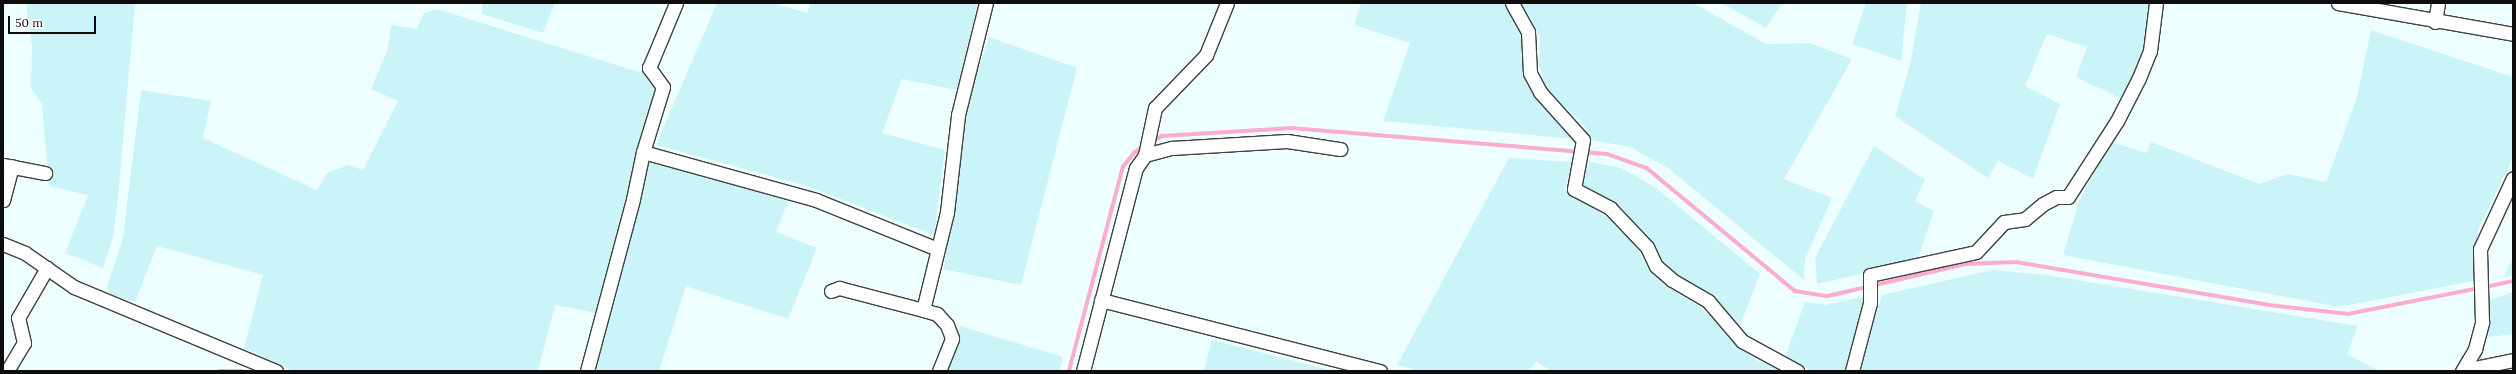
<!DOCTYPE html>
<style>
body{margin:0}
#map{position:relative;width:2516px;height:374px;overflow:hidden;background:#eff;font-family:Lora,serif}
div>[style]{position:absolute}
.farmland>*{inset:0;background:#cbf4f8}
.stream>*{height:3.5px;margin:-1.75px;padding:0 1.75px;transform-origin:1.75px;border-radius:1.75px;background:#fcacd0}
.roads{filter:drop-shadow(1px 0 #404040) drop-shadow(-1px 0 #404040) drop-shadow(0 1px #404040) drop-shadow(0 -1px #404040)}
.minor>*{height:13px;margin:-6.5px;padding:0 6.5px;transform-origin:6.5px;border-radius:6.5px;background:#fff}
span{translate:-50% -50%;white-space:nowrap;text-align:center;line-height:1.15;-webkit-text-stroke:4px #fff;paint-order:stroke}
.frame{position:absolute;inset:0;border:4px solid #0d0d0d;pointer-events:none}
.scale{position:absolute;left:8px;top:16px;width:88px;height:18px;box-sizing:border-box;border:2px solid #0d0d0d;border-top:0;padding-left:5px;font-size:12px;line-height:14px;white-space:nowrap;color:#0d0d0d;-webkit-text-stroke:3px #fff;paint-order:stroke}
</style>
<div id="map">
<div class="farmland">
<i style="clip-path:polygon(26px 3px,135px 3px,118px 198px,113px 238px,103px 268px,65px 253px,88px 195px,49px 186px,42px 104px,31px 88px,32px 46px)"></i>
<i style="clip-path:polygon(482px 3px,555px 3px,543px 33px,482px 14px)"></i>
<i style="clip-path:polygon(717px 3px,772px 3px,807px 13px,811px 3px,978px 3px,957px 90px,902px 79px,882px 133px,945px 150px,934px 235px,807px 186px,656px 145px)"></i>
<i style="clip-path:polygon(1361px 3px,1507px 3px,1525px 35px,1525px 65px,1533px 94px,1562px 123px,1573px 139px,1383px 121px,1410px 43px,1354px 25px)"></i>
<i style="clip-path:polygon(1522px 3px,1693px 3px,1766px 44px,1809px 43px,1852px 59px,1784px 179px,1832px 198px,1805px 259px,1804px 280px,1668px 168px,1630px 147px,1590px 140px,1584px 125px,1546px 90px,1539px 65px,1540px 37px)"></i>
<i style="clip-path:polygon(1722px 3px,1782px 3px,1766px 28px)"></i>
<i style="clip-path:polygon(1866px 3px,1907px 3px,1901px 61px,1852px 44px)"></i>
<i style="clip-path:polygon(1921px 3px,2150px 3px,2146px 49px,2124px 100px,2076px 77px,2087px 47px,2047px 34px,2025px 86px,2060px 104px,2033px 179px,1998px 161px,1988px 178px,1895px 116px,1910px 65px)"></i>
<i style="clip-path:polygon(437px 9px,645px 74px,658px 90px,597px 313px,555px 305px,538px 371px,293px 371px,244px 348px,263px 275px,157px 246px,135px 302px,110px 294px,107px 287px,123px 238px,141px 90px,211px 101px,203px 138px,317px 190px,327px 173px,348px 165px,363px 170px,398px 101px,371px 89px,388px 49px,391px 25px,417px 29px,424px 13px)"></i>
<i style="clip-path:polygon(2371px 30px,2513px 77px,2513px 158px,2478px 230px,2473px 281px,2339px 307px,2063px 255px,2079px 201px,2111px 142px,2146px 153px,2151px 142px,2259px 184px,2288px 174px,2326px 182px,2357px 97px)"></i>
<i style="clip-path:polygon(989px 37px,1077px 68px,1021px 285px,943px 269px,955px 208px,964px 114px)"></i>
<i style="clip-path:polygon(1874px 146px,1925px 180px,1915px 201px,1934px 211px,1917px 261px,1817px 284px,1815px 258px)"></i>
<i style="clip-path:polygon(1509px 158px,1572px 162px,1565px 189px,1608px 218px,1635px 245px,1648px 268px,1667px 287px,1702px 308px,1753px 359px,1785px 371px,1552px 371px,1536px 362px,1528px 371px,1420px 371px,1397px 365px)"></i>
<i style="clip-path:polygon(649px 161px,788px 201px,776px 232px,817px 248px,788px 319px,686px 286px,659px 371px,595px 371px)"></i>
<i style="clip-path:polygon(1586px 161px,1621px 168px,1656px 188px,1760px 274px,1740px 326px,1713px 300px,1687px 285px,1663px 265px,1647px 235px,1617px 206px,1582px 185px,1581px 176px)"></i>
<i style="clip-path:polygon(2513px 257px,2513px 275px,2503px 278px)"></i>
<i style="clip-path:polygon(1992px 270px,2046px 275px,2358px 326px,2347px 354px,2379px 371px,1858px 371px,1882px 295px)"></i>
<i style="clip-path:polygon(2513px 292px,2513px 334px,2481px 338px,2488px 301px)"></i>
<i style="clip-path:polygon(1867px 296px,1846px 371px,1812px 371px,1785px 357px,1805px 302px,1826px 305px)"></i>
<i style="clip-path:polygon(960px 326px,1063px 357px,1060px 371px,944px 371px)"></i>
<i style="clip-path:polygon(1212px 340px,1333px 371px,1204px 371px)"></i>
</div>
<div class="stream">
<i style="left:1152px;top:142px;width:12px;rotate:-31deg"></i>
<i style="left:1162px;top:136px;width:129px;rotate:-3.5deg"></i>
<i style="left:1291px;top:128px;width:317px;rotate:4.7deg"></i>
<i style="left:1607px;top:154px;width:42px;rotate:19.3deg"></i>
<i style="left:1647px;top:168px;width:192px;rotate:39.7deg"></i>
<i style="left:1795px;top:291px;width:33px;rotate:9deg"></i>
<i style="left:1828px;top:296px;width:142px;rotate:-13.1deg"></i>
<i style="left:1966px;top:264px;width:50px;rotate:-2.3deg"></i>
<i style="left:2016px;top:262px;width:257px;rotate:9.6deg"></i>
<i style="left:2269px;top:305px;width:80px;rotate:6.5deg"></i>
<i style="left:2348px;top:314px;width:134px;rotate:-11.2deg"></i>
<i style="left:2485px;top:287px;width:29px;rotate:-12deg"></i>
<i style="left:3px;top:363px;width:16px;rotate:30deg"></i>
<i style="left:219px;top:371px;width:22px"></i>
<i style="left:1069px;top:371px;width:211px;rotate:-75.2deg"></i>
<i style="left:1123px;top:167px;width:18px;rotate:-52deg"></i>
<i style="left:1134px;top:153px;width:11px;rotate:-34deg"></i>
</div>
<div class="roads">
<div class="minor">
<i style="left:1512px;top:3px;width:33px;rotate:61deg"></i>
<i style="left:1528px;top:32px;width:41px;rotate:87.2deg"></i>
<i style="left:1530px;top:73px;width:21px;rotate:62deg"></i>
<i style="left:1540px;top:92px;width:64px;rotate:48.1deg"></i>
<i style="left:1583px;top:140px;width:50px;rotate:100.4deg"></i>
<i style="left:1574px;top:189px;width:41px;rotate:27.8deg"></i>
<i style="left:1610px;top:208px;width:54px;rotate:46.5deg"></i>
<i style="left:1647px;top:247px;width:21px;rotate:65deg"></i>
<i style="left:1656px;top:266px;width:21px;rotate:41deg"></i>
<i style="left:1672px;top:280px;width:42px;rotate:30.3deg"></i>
<i style="left:1708px;top:301px;width:52px;rotate:49.6deg"></i>
<i style="left:1742px;top:341px;width:63px;rotate:28.6deg"></i>
<i style="left:2338px;top:3px;width:178px;rotate:10deg"></i>
<i style="left:2435px;top:22px;width:19px;rotate:-81deg"></i>
<i style="left:643px;top:152px;width:180px;rotate:15.5deg"></i>
<i style="left:816px;top:200px;width:131px;rotate:22deg"></i>
<i style="left:1145px;top:155px;width:48px;rotate:-78deg"></i>
<i style="left:1155px;top:108px;width:74px;rotate:-46.1deg"></i>
<i style="left:1206px;top:55px;width:56px;rotate:-68deg"></i>
<i style="left:3px;top:165px;width:43px;rotate:10.8deg"></i>
<i style="left:3px;top:200px;width:35px;rotate:-75deg"></i>
<i style="left:3px;top:244px;width:24px;rotate:22deg"></i>
<i style="left:25px;top:253px;width:60px;rotate:34.8deg"></i>
<i style="left:74px;top:287px;width:219px;rotate:22.6deg"></i>
<i style="left:831px;top:291px;width:9px;rotate:-21deg"></i>
<i style="left:839px;top:288px;width:91px;rotate:14.6deg"></i>
<i style="left:1101px;top:300px;width:288px;rotate:14.3deg"></i>
<i style="left:2464px;top:370px;width:50px;rotate:-11.5deg"></i>
<i style="left:7px;top:371px;width:33px;rotate:-59deg"></i>
<i style="left:24px;top:343px;width:26px;rotate:-103deg"></i>
<i style="left:18px;top:318px;width:58px;rotate:-59.9deg"></i>
<i style="left:587px;top:371px;width:178px;rotate:-75deg"></i>
<i style="left:633px;top:199px;width:48px;rotate:-78deg"></i>
<i style="left:643px;top:152px;width:68px;rotate:-72.9deg"></i>
<i style="left:663px;top:87px;width:24px;rotate:-126deg"></i>
<i style="left:649px;top:68px;width:70px;rotate:-67.4deg"></i>
<i style="left:939px;top:371px;width:35px;rotate:-68deg"></i>
<i style="left:952px;top:338px;width:14px;rotate:-111deg"></i>
<i style="left:947px;top:325px;width:15px;rotate:-132deg"></i>
<i style="left:937px;top:314px;width:15px;rotate:-164deg"></i>
<i style="left:923px;top:310px;width:101px;rotate:-76.2deg"></i>
<i style="left:947px;top:212px;width:98px;rotate:-83.5deg"></i>
<i style="left:958px;top:115px;width:115px;rotate:-76deg"></i>
<i style="left:1083px;top:371px;width:210px;rotate:-75.4deg"></i>
<i style="left:1136px;top:168px;width:16px;rotate:-55deg"></i>
<i style="left:1145px;top:155px;width:28px;rotate:-15deg"></i>
<i style="left:1172px;top:148px;width:115px;rotate:-3.5deg"></i>
<i style="left:1287px;top:141px;width:54px;rotate:8.6deg"></i>
<i style="left:1852px;top:371px;width:70px;rotate:-75.2deg"></i>
<i style="left:1870px;top:303px;width:28px;rotate:-90deg"></i>
<i style="left:1870px;top:275px;width:108px;rotate:-12.2deg"></i>
<i style="left:1976px;top:252px;width:41px;rotate:-47deg"></i>
<i style="left:2004px;top:222px;width:21px;rotate:-8deg"></i>
<i style="left:2025px;top:219px;width:23px;rotate:-40deg"></i>
<i style="left:2043px;top:204px;width:15px;rotate:-28deg"></i>
<i style="left:2056px;top:197px;width:12px"></i>
<i style="left:2068px;top:197px;width:90px;rotate:-57.2deg"></i>
<i style="left:2117px;top:121px;width:48px;rotate:-62.9deg"></i>
<i style="left:2139px;top:78px;width:29px;rotate:-68deg"></i>
<i style="left:2150px;top:51px;width:48px;rotate:-82.9deg"></i>
<i style="left:2462px;top:371px;width:26px;rotate:-59deg"></i>
<i style="left:2475px;top:349px;width:28px;rotate:-75deg"></i>
<i style="left:2482px;top:322px;width:73px;rotate:-91.6deg"></i>
<i style="left:2480px;top:249px;width:78px;rotate:-65.1deg"></i>
</div>
</div>
<div class="frame"></div>
<div class="scale">50 m</div>
</div>
